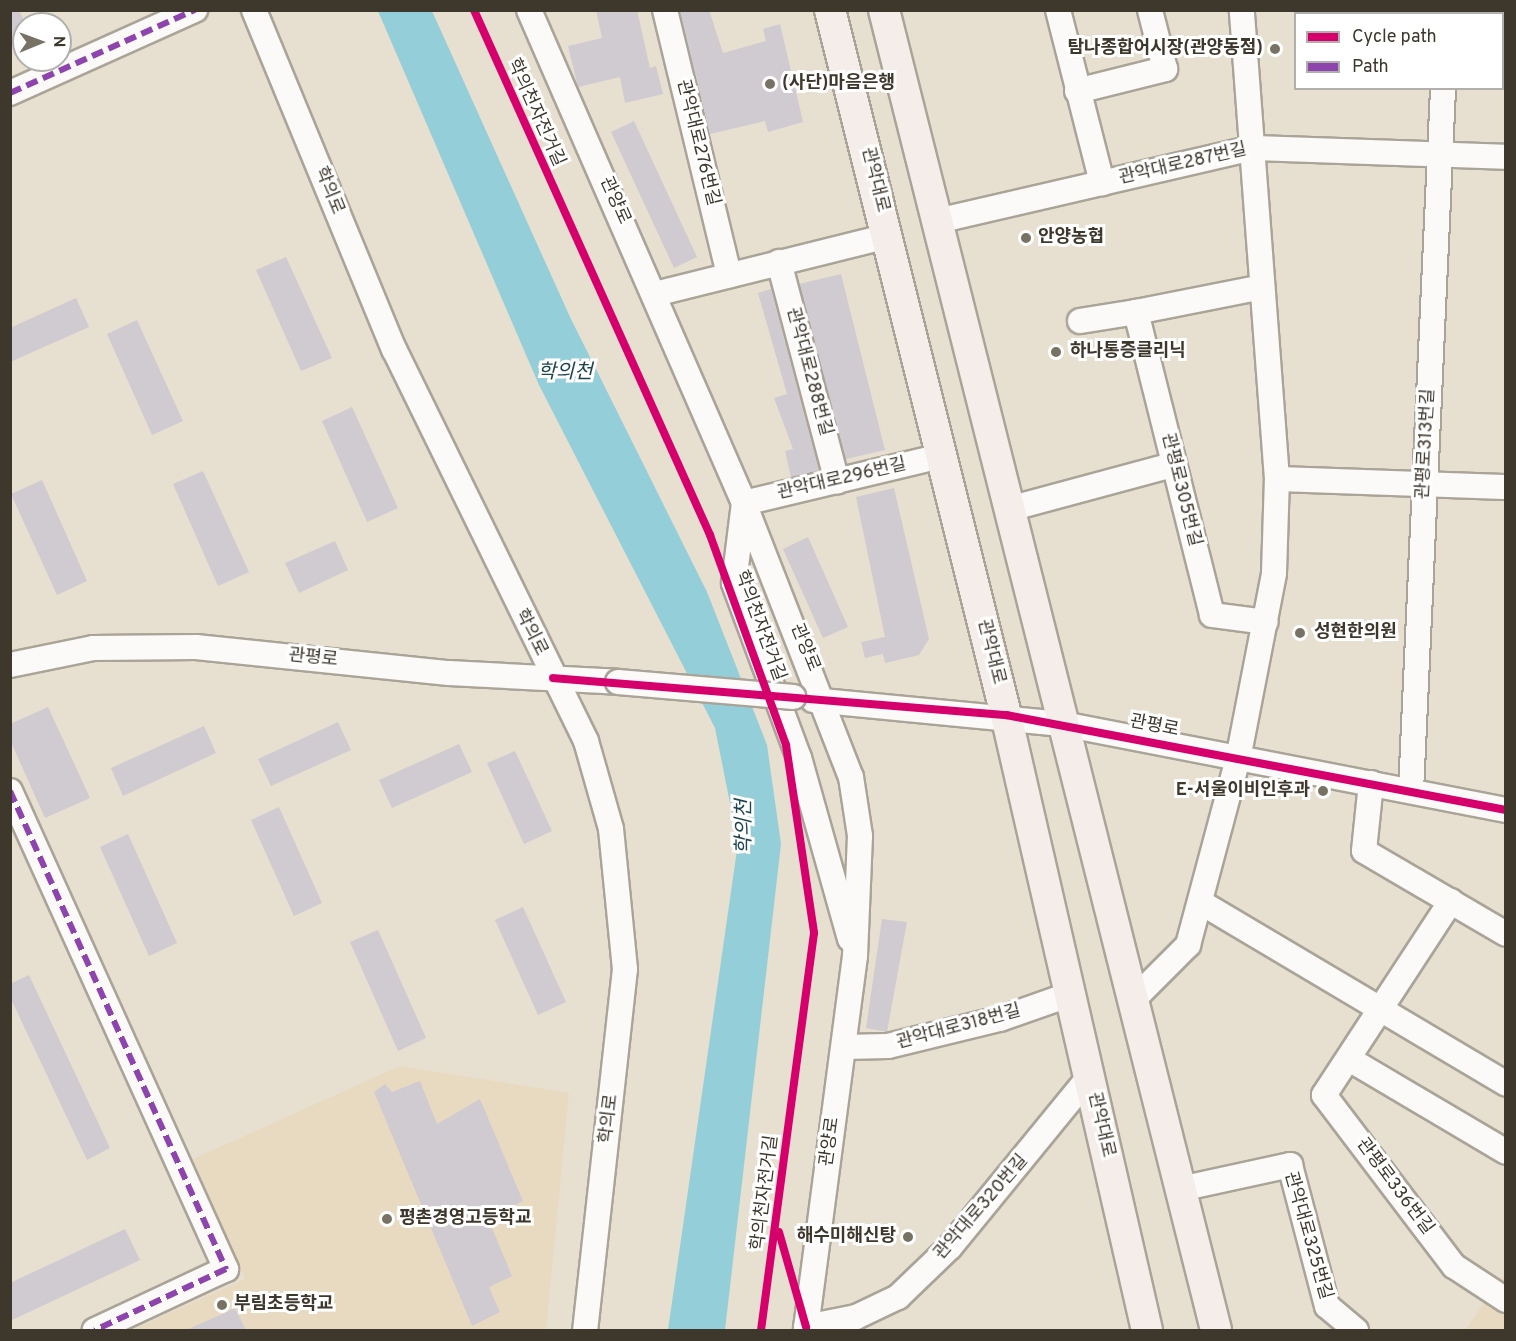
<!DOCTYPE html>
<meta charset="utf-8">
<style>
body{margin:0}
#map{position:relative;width:1516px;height:1341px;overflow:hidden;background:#e7dfd0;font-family:Overpass,"Noto Sans KR",sans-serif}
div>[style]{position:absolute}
.built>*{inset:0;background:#e8dac0}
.water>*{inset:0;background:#94ced8}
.building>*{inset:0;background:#d0cbd1}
.roads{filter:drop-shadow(2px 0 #aaa498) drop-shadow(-2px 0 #aaa498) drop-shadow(0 2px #aaa498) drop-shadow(0 -2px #aaa498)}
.minor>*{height:24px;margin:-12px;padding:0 12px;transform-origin:12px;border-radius:12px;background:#fbfaf8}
.major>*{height:30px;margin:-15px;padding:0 15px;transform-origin:15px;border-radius:15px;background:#f5ede9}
.bridges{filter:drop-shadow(2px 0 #aaa498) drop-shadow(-2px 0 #aaa498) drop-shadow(0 2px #aaa498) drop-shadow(0 -2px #aaa498)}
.minor-bridge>*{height:24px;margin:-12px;padding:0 12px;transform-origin:12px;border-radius:12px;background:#fbfaf8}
.quiet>*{height:6px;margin-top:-3px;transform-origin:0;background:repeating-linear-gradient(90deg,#8e44ad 0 12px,transparent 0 18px)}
.cycleway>*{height:8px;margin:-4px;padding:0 4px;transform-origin:4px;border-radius:4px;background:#d6006c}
.dots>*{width:16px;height:16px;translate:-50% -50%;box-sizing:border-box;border:3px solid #fff;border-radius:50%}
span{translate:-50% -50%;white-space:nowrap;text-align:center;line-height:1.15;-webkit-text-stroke:6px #fff;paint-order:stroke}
.poi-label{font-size:18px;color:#3d372c;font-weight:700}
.right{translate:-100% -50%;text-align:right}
.left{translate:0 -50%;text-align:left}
.street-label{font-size:18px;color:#3d372c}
.water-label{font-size:20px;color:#1c444e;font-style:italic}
.frame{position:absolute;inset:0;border:12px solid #3d372c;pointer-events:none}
.legend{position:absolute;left:1294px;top:12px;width:210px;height:78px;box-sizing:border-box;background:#fff;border:2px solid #b1afab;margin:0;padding:8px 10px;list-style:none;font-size:18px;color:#3d372c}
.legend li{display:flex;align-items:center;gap:12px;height:30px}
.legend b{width:30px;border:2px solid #b1afab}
.north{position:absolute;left:12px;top:12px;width:60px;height:60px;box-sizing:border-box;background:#fff;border:2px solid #b1afab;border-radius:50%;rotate:89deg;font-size:16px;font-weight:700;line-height:24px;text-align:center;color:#3d372c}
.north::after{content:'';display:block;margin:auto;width:21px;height:27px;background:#787265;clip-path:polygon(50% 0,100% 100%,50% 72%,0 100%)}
</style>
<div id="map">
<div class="built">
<i style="clip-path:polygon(400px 1066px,569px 1093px,546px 1330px,132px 1330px,245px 1279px,193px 1159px)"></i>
<i style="clip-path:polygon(1505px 1274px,1505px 1330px,1465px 1330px)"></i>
</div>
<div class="water">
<i style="clip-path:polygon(378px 11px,432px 11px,570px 317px,707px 592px,767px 745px,781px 844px,725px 1330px,668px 1330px,738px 843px,715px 728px,539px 385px)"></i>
</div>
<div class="building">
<i style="clip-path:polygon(10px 10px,19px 10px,24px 21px,24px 37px,10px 43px)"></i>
<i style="clip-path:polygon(596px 10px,637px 10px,650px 68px,656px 66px,663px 94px,625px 103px,620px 77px,578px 87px,568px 46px,602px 38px)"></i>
<i style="clip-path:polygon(680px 10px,709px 10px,723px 53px,766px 41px,763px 29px,780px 24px,803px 122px,768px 132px,765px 121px,710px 134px)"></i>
<i style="clip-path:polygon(634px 121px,697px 257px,674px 268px,611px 132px)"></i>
<i style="clip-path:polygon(286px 257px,332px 358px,301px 371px,256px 270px)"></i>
<i style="clip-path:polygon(841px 274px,885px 450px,846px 459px,799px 284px)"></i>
<i style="clip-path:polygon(771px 289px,819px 470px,791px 477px,785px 451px,793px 449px,774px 398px,787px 394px,758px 293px)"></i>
<i style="clip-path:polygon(76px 298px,89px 327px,10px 362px,10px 328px)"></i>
<i style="clip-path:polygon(137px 320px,183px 421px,152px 435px,107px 334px)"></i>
<i style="clip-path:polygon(352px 407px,398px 508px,367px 522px,322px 421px)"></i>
<i style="clip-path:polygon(203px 471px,249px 572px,218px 586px,173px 484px)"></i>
<i style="clip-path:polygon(42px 480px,87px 581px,57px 595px,11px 494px)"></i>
<i style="clip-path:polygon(894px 488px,929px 639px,919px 655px,885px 663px,883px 654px,865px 658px,861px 642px,885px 637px,856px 497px)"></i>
<i style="clip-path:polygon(808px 537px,848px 627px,823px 638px,783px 549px)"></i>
<i style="clip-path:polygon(335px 541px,348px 570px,299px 593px,285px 563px)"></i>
<i style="clip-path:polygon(48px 707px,90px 798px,45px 818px,10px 740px,10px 724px)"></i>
<i style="clip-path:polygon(338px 722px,351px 750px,271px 786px,258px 759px)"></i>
<i style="clip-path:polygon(204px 726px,216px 753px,123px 796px,111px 768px)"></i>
<i style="clip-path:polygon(459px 744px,472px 772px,392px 808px,379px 780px)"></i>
<i style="clip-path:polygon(515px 751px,552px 831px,524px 844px,487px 763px)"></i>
<i style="clip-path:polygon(279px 807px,322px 903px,294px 916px,251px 820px)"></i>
<i style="clip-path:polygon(128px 834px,177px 943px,149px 956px,100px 847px)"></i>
<i style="clip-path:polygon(523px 907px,566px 1002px,538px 1015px,495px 920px)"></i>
<i style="clip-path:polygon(882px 919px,907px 922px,887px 1032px,866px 1028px)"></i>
<i style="clip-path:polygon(378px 930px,426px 1038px,398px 1051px,350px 942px)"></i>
<i style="clip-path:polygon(29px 975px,110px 1148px,87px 1160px,10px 997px,10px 984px)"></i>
<i style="clip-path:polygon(420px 1081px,437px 1124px,480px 1099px,523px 1201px,488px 1218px,512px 1276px,489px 1287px,500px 1312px,472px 1326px,374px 1092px,385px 1084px,392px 1092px)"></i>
<i style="clip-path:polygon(125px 1229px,140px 1260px,10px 1321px,10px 1283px)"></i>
<i style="clip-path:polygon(235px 1308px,246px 1330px,186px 1330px,218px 1316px)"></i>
</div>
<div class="roads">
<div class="minor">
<i style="left:254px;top:10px;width:367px;rotate:67.6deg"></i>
<i style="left:394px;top:349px;width:436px;rotate:63.9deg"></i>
<i style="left:586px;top:741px;width:91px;rotate:74.1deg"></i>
<i style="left:611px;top:829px;width:141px;rotate:84.3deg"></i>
<i style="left:625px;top:969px;width:363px;rotate:96.3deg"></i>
<i style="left:529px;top:10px;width:538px;rotate:66.44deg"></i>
<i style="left:744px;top:503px;width:294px;rotate:68.7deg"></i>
<i style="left:851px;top:777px;width:60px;rotate:81.3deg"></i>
<i style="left:860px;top:836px;width:120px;rotate:92.4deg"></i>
<i style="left:855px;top:956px;width:377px;rotate:97.5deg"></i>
<i style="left:665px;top:10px;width:273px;rotate:76.4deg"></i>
<i style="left:1058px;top:10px;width:179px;rotate:75.7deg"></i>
<i style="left:1341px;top:14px;width:4px;rotate:-90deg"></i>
<i style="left:1447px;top:14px;width:4px;rotate:-90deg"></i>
<i style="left:1502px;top:59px;width:4px;rotate:-27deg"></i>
<i style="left:1077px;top:91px;width:91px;rotate:-14deg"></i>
<i style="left:1165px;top:69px;width:61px;rotate:-104.3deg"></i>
<i style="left:10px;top:93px;width:203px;rotate:-24.2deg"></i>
<i style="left:937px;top:221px;width:324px;rotate:-13deg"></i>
<i style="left:1253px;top:148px;width:253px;rotate:2deg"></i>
<i style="left:779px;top:262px;width:227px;rotate:75.2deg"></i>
<i style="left:1262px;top:287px;width:128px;rotate:168.8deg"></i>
<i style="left:1136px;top:312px;width:312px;rotate:75.9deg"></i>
<i style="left:1212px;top:615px;width:54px;rotate:7.4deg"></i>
<i style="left:655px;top:294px;width:240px;rotate:-14deg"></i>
<i style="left:1080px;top:321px;width:57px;rotate:-9.1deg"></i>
<i style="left:1277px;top:479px;width:229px;rotate:2deg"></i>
<i style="left:1009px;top:509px;width:169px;rotate:-15.1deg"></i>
<i style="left:10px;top:665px;width:85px;rotate:-11.6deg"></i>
<i style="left:93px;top:648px;width:103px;rotate:-0.6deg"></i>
<i style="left:196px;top:647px;width:254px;rotate:5.9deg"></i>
<i style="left:449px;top:673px;width:169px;rotate:3deg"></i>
<i style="left:813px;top:700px;width:251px;rotate:5.5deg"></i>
<i style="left:1063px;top:724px;width:451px;rotate:11deg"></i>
<i style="left:1371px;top:783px;width:68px;rotate:95.9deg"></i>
<i style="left:1364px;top:851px;width:164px;rotate:30.3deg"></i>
<i style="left:10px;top:791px;width:525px;rotate:65.68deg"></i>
<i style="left:226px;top:1269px;width:145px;rotate:155deg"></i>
<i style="left:1411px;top:791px;width:704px;rotate:-87.39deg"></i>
<i style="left:1451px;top:901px;width:232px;rotate:123.2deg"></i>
<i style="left:1324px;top:1095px;width:215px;rotate:52.8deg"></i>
<i style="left:1454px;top:1266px;width:62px;rotate:33.2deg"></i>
<i style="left:1200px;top:902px;width:356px;rotate:30.7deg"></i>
<i style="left:850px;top:939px;width:188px;rotate:-105.7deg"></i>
<i style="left:799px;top:758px;width:187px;rotate:-110.4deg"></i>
<i style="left:734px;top:583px;width:81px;rotate:-82.9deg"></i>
<i style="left:744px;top:503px;width:203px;rotate:-13.4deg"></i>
<i style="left:1133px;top:1000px;width:78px;rotate:-45deg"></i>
<i style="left:1188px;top:945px;width:193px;rotate:-75deg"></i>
<i style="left:1238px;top:759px;width:189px;rotate:-79deg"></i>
<i style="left:1274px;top:573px;width:94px;rotate:-88.2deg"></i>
<i style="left:1277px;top:479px;width:470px;rotate:-94.3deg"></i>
<i style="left:844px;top:1047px;width:44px;rotate:-1.3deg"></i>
<i style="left:888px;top:1046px;width:115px;rotate:-13.6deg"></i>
<i style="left:1000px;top:1019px;width:75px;rotate:-19.4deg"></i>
<i style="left:1349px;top:1059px;width:182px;rotate:30.6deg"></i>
<i style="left:1180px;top:1189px;width:113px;rotate:-12.3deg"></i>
<i style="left:1290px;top:1165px;width:146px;rotate:75.3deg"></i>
<i style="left:1327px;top:1306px;width:38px;rotate:40deg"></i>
<i style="left:806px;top:1327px;width:51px;rotate:-11.3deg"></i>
<i style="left:856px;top:1317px;width:47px;rotate:-25.5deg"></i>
<i style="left:898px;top:1297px;width:72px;rotate:-43.9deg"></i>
<i style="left:950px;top:1247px;width:220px;rotate:-50.7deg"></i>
</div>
<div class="major">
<i style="left:830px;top:10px;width:727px;rotate:75.98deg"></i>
<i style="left:1006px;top:715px;width:631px;rotate:77.09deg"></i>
<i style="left:884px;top:10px;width:1361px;rotate:75.88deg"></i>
</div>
</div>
<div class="bridges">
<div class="minor-bridge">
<i style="left:618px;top:682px;width:176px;rotate:4.9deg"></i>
</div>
</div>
<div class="quiet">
<i style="left:10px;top:93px;width:203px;rotate:-24.2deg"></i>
<i style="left:10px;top:791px;width:525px;rotate:65.68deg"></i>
<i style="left:226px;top:1269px;width:145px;rotate:155deg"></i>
</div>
<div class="cycleway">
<i style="left:474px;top:10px;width:576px;rotate:65.79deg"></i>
<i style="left:710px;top:535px;width:223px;rotate:70.1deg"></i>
<i style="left:786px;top:745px;width:190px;rotate:81.5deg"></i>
<i style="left:814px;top:933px;width:401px;rotate:97.6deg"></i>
<i style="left:553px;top:678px;width:455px;rotate:4.7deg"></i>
<i style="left:1006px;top:715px;width:509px;rotate:10.76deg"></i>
<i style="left:779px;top:1232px;width:99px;rotate:74.1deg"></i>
</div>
<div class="dots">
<i style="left:1275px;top:49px;background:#787265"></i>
<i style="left:770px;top:84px;background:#787265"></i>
<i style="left:1026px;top:238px;background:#787265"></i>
<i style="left:1056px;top:352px;background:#787265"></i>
<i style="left:1300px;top:633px;background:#787265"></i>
<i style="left:1323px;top:791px;background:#787265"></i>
<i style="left:387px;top:1219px;background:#787265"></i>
<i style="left:908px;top:1237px;background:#787265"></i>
<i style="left:222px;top:1305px;background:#787265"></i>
</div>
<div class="poi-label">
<span class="right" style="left:1263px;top:49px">탐나종합어시장(관양동점)</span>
<span class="left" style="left:782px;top:84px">(사단)마음은행</span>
<span class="left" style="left:1038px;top:238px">안양농협</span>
<span class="left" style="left:1070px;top:352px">하나통증클리닉</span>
<span class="left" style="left:1314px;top:633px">성현한의원</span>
<span class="right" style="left:1310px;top:791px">E-서울이비인후과</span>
<span class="left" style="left:399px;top:1219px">평촌경영고등학교</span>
<span class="right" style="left:896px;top:1237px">해수미해신탕</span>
<span class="left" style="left:234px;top:1305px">부림초등학교</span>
</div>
<div class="street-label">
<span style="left:535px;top:113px;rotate:66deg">학의천자전거길</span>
<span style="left:697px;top:143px;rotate:76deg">관악대로276번길</span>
<span style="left:1183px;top:165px;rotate:-13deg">관악대로287번길</span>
<span style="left:874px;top:180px;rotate:76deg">관악대로</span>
<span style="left:328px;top:191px;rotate:68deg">학의로</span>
<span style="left:614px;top:201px;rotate:66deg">관양로</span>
<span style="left:808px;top:372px;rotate:75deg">관악대로288번길</span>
<span style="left:1427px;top:444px;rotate:-87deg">관평로313번길</span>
<span style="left:842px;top:480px;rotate:-13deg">관악대로296번길</span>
<span style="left:1180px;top:490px;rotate:76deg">관평로305번길</span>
<span style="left:759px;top:626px;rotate:70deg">학의천자전거길</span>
<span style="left:530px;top:633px;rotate:63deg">학의로</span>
<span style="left:804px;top:648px;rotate:68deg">관양로</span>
<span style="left:990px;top:652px;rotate:76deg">관악대로</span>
<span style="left:313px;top:659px;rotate:6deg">관평로</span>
<span style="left:1154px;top:727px;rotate:11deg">관평로</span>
<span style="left:959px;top:1028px;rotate:-15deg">관악대로318번길</span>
<span style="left:610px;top:1119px;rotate:-83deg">학의로</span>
<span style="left:1100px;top:1125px;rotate:77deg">관악대로</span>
<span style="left:831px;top:1142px;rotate:-82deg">관양로</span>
<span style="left:1394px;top:1187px;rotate:53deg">관평로336번길</span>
<span style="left:766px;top:1193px;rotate:-83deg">학의천자전거길</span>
<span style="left:982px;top:1208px;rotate:-49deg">관악대로320번길</span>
<span style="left:1307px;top:1236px;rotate:74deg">관악대로325번길</span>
</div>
<div class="water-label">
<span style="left:565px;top:373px">학의천</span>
<span style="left:745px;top:827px;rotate:-90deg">학의천</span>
</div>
<div class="frame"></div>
<ul class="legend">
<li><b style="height:8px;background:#d6006c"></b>Cycle path</li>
<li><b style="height:8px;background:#8e44ad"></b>Path</li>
</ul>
<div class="north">N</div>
</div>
